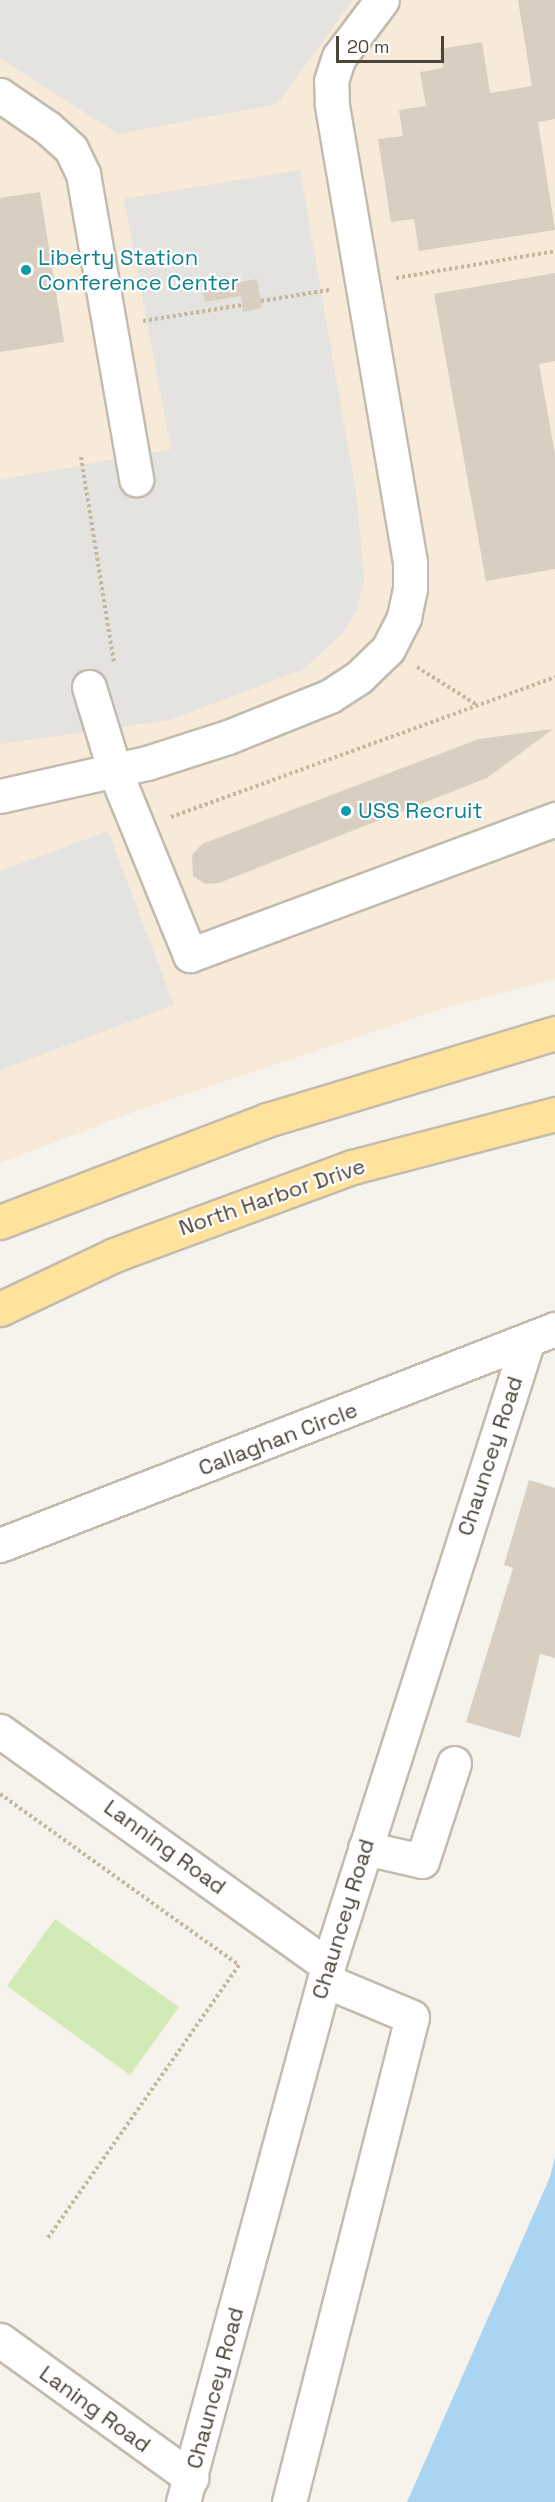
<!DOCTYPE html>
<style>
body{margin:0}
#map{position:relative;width:555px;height:2502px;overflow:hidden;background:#f6f3ec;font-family:"Space Grotesk",sans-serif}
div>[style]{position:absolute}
.commercial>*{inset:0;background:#f7ead8}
.green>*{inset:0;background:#d2eab5}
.parking>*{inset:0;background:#e5e3e0}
.water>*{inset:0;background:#a9d4f2}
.building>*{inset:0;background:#d8cfc1}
.path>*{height:4px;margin-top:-2px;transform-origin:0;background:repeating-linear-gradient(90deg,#c4b79f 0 3px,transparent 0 6px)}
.roads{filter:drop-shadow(2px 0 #c2bbae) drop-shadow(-2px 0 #c2bbae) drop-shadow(0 2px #c2bbae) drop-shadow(0 -2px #c2bbae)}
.minor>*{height:33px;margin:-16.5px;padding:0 16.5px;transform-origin:16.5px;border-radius:16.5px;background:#fff}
.major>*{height:33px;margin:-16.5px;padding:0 16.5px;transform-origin:16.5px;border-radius:16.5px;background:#ffe39c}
.dots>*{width:16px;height:16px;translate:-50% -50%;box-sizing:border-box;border:3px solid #fff;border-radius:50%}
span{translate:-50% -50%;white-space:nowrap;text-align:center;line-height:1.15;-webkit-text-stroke:4.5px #fff;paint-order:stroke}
.culture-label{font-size:22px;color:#0d838f}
.left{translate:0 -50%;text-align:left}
.street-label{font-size:22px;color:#4b4439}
.scale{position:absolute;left:336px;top:36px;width:108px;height:27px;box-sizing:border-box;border:3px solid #4b4439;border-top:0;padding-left:8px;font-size:18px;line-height:21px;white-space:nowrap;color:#4b4439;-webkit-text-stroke:4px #fff;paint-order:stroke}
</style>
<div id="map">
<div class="commercial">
<i style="clip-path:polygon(0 0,555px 0,555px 979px,448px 1007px,139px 1110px,0 1163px)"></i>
</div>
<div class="green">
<i style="clip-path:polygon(55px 1919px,179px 2007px,130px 2075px,7px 1986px)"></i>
</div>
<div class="parking">
<i style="clip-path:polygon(0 0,353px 0,277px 104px,118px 134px,0 58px)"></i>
<i style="clip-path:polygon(300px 170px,357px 499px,364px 580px,357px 609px,344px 632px,304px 669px,170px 720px,0 744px,0 480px,171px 449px,124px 199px)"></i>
<i style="clip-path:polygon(108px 831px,174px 1005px,0 1070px,0 871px)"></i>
</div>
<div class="water">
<i style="clip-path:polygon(555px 2157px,555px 2502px,407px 2502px,550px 2177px)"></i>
</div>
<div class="building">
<i style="clip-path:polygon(518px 0,555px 0,555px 119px,538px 122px,555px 230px,419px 251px,414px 219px,391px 222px,378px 139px,403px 136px,399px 110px,426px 106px,420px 72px,443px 68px,440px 49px,482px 42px,490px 93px,532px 86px)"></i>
<i style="clip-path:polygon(40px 192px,64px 342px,0 352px,0 198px)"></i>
<i style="clip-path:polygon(555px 273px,555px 361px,539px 364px,555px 454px,555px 569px,486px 581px,434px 294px)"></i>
<i style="clip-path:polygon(257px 279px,262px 308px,243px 312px,241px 296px,205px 302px,202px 288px)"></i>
<i style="clip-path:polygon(553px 729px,487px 778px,219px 883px,205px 884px,193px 876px,192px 855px,202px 844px,479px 739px)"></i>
<i style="clip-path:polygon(529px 1480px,555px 1488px,555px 1658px,540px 1654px,520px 1738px,466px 1722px,513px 1568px,504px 1565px)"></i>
</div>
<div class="path">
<i style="left:396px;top:278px;width:161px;rotate:-9.6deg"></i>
<i style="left:261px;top:301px;width:69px;rotate:-9.2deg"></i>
<i style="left:143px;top:321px;width:100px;rotate:-9.2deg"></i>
<i style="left:81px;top:457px;width:208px;rotate:80.9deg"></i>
<i style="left:417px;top:667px;width:71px;rotate:32.3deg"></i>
<i style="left:171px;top:817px;width:409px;rotate:-20deg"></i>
<i style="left:0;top:1794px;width:294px;rotate:35.6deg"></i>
<i style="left:239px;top:1965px;width:335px;rotate:125deg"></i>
</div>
<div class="roads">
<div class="minor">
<i style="left:0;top:95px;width:58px;rotate:34.5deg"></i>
<i style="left:48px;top:128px;width:31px;rotate:42deg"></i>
<i style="left:71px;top:149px;width:28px;rotate:64deg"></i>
<i style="left:83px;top:174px;width:310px;rotate:80.1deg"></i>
<i style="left:89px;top:687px;width:86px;rotate:73deg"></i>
<i style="left:114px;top:769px;width:201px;rotate:67.8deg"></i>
<i style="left:190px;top:955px;width:390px;rotate:-20.4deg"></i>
<i style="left:0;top:796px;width:151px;rotate:-12.7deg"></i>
<i style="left:147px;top:763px;width:85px;rotate:-17.8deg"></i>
<i style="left:228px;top:737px;width:110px;rotate:-21.9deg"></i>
<i style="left:330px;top:696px;width:35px;rotate:-33deg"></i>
<i style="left:359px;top:677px;width:40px;rotate:-44deg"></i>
<i style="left:388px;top:649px;width:36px;rotate:-63deg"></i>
<i style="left:404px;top:617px;width:29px;rotate:-78deg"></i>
<i style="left:410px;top:589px;width:27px;rotate:-90deg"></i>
<i style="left:410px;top:562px;width:465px;rotate:-99.7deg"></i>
<i style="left:332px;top:104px;width:23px;rotate:-92deg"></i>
<i style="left:331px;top:81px;width:25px;rotate:-72deg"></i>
<i style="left:339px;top:57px;width:71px;rotate:-53deg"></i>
<i style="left:0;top:1545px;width:596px;rotate:-21.27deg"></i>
<i style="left:0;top:1731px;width:403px;rotate:35.6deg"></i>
<i style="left:365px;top:1848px;width:58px;rotate:12.8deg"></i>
<i style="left:422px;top:1861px;width:103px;rotate:-71.9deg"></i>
<i style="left:0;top:2340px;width:236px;rotate:35.8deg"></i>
<i style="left:183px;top:2502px;width:555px;rotate:-74.86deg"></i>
<i style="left:328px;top:1966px;width:654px;rotate:-72.29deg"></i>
<i style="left:289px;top:2502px;width:500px;rotate:-75.77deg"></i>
<i style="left:412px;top:2017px;width:95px;rotate:-157.2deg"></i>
</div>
<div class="major">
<i style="left:0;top:1222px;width:286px;rotate:-20.9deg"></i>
<i style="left:267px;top:1120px;width:301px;rotate:-16.8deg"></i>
<i style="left:0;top:1309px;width:126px;rotate:-25.3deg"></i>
<i style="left:114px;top:1255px;width:254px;rotate:-20.3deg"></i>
<i style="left:352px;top:1167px;width:210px;rotate:-14.6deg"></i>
</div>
</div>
<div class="dots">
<i style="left:26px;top:270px;background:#0f9aa8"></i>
<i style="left:346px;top:811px;background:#0f9aa8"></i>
</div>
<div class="culture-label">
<span class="left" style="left:38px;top:270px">Liberty Station<br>Conference Center</span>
<span class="left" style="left:358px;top:811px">USS Recruit</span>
</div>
<div class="street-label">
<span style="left:272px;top:1197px;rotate:-19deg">North Harbor Drive</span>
<span style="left:278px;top:1439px;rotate:-21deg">Callaghan Circle</span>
<span style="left:490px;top:1456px;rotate:-72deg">Chauncey Road</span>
<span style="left:165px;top:1847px;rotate:36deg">Lanning Road</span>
<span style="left:343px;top:1919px;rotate:-73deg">Chauncey Road</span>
<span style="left:215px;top:2388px;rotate:-75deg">Chauncey Road</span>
<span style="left:95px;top:2409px;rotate:36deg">Laning Road</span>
</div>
<div class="scale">20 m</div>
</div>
